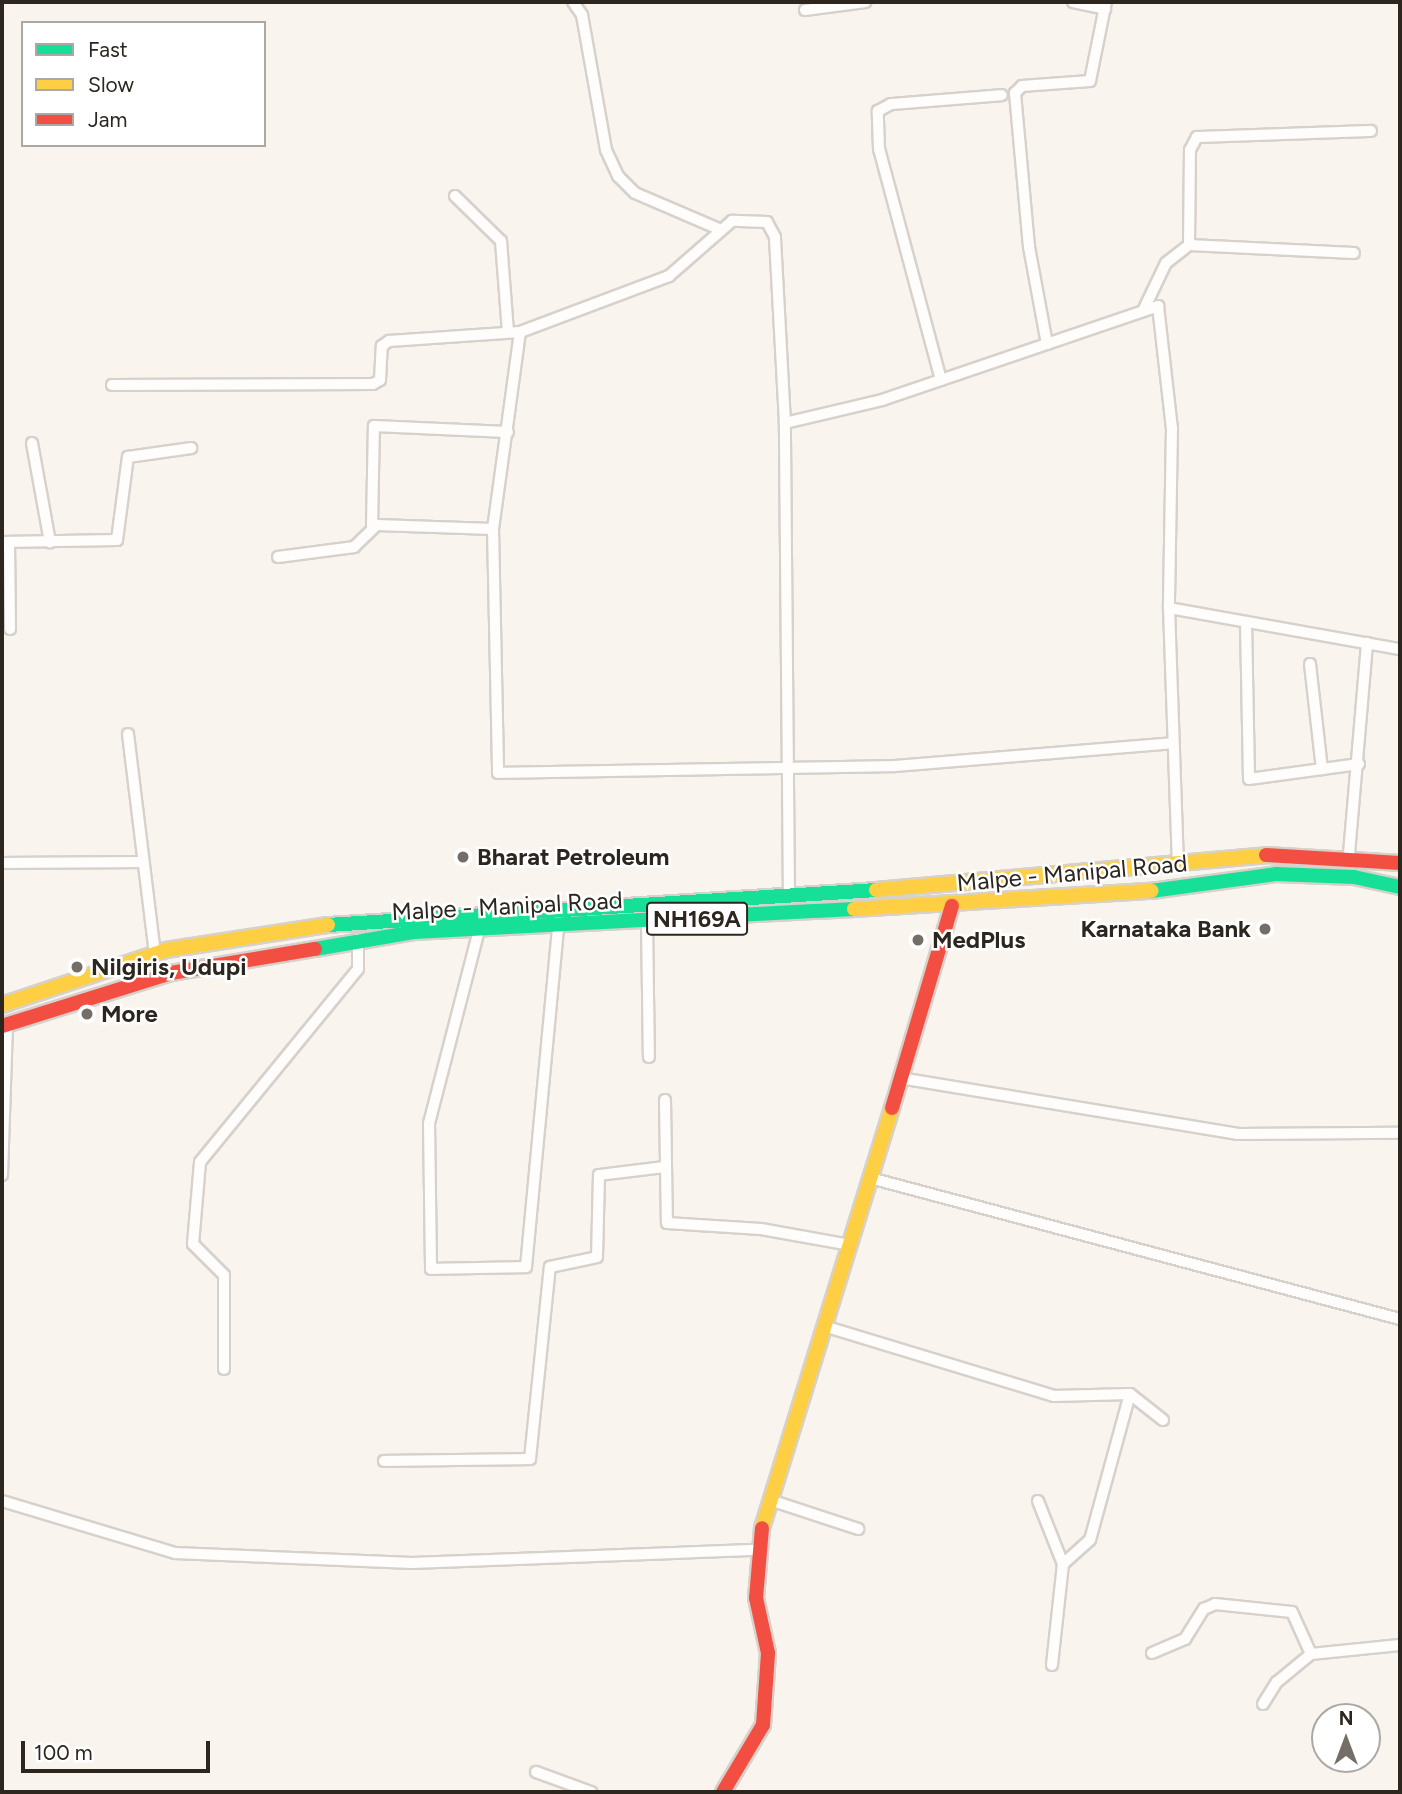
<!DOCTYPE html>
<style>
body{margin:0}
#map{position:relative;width:1402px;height:1794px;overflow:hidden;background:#f9f4ee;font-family:Figtree,sans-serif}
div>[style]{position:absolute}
.roads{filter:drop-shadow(2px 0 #d7d1cb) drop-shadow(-2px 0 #d7d1cb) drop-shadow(0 2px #d7d1cb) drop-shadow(0 -2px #d7d1cb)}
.street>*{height:10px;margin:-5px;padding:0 5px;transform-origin:5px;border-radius:5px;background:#fefdfc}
.fast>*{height:14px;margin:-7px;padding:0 7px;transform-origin:7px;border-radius:7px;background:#16e098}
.slow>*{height:14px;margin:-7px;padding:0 7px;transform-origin:7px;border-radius:7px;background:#ffcf43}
.jam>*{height:14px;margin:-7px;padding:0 7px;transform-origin:7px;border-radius:7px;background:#f24e42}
.dots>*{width:19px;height:19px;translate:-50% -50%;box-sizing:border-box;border:4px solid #fff;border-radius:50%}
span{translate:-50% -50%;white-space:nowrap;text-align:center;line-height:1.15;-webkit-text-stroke:5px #fff;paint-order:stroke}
.shield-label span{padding:2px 5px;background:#fff;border:2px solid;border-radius:5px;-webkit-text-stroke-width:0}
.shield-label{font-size:23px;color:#2c261f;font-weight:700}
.poi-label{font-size:24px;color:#2c261f;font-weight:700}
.left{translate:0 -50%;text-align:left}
.right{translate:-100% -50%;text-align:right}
.street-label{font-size:24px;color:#2c261f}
.frame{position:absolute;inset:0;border:4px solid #2c261f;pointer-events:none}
.legend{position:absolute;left:21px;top:21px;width:245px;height:126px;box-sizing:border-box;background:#fff;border:2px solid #aba8a5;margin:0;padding:9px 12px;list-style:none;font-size:21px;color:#2c261f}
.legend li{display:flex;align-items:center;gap:14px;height:35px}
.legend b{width:35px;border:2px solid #aba8a5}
.north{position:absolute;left:1311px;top:1703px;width:70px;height:70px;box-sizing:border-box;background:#fff;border:2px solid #aba8a5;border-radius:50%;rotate:0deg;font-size:19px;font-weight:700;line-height:28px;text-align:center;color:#2c261f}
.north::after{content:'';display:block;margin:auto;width:24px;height:32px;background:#746e67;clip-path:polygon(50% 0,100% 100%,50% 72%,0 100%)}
.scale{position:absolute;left:21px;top:1741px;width:189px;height:32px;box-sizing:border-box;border:4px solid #2c261f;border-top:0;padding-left:9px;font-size:21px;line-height:24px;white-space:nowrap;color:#2c261f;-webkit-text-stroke:5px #fff;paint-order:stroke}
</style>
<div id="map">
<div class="roads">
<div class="street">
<i style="left:573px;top:2px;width:16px;rotate:55deg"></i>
<i style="left:582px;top:15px;width:137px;rotate:79.9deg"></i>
<i style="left:606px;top:150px;width:29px;rotate:65deg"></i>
<i style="left:618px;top:176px;width:24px;rotate:45deg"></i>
<i style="left:635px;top:193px;width:91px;rotate:23.2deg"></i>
<i style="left:1073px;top:2px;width:33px;rotate:12deg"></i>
<i style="left:805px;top:10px;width:61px;rotate:-7.6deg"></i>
<i style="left:455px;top:196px;width:64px;rotate:44.4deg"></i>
<i style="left:501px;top:241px;width:91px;rotate:85.6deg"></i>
<i style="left:1189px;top:245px;width:95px;rotate:-89.4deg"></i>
<i style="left:1190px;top:150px;width:15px;rotate:-62deg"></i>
<i style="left:1197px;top:137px;width:174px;rotate:-2deg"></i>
<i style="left:1143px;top:311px;width:53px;rotate:-64.4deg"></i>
<i style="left:1166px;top:263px;width:29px;rotate:-38deg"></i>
<i style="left:1189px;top:245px;width:165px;rotate:2.8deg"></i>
<i style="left:1047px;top:344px;width:99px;rotate:-100.5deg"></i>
<i style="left:1029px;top:247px;width:155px;rotate:-95.2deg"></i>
<i style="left:1015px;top:93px;width:10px;rotate:-45deg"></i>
<i style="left:1022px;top:86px;width:68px;rotate:-4.2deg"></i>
<i style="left:1090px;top:81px;width:81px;rotate:-78.6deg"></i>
<i style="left:941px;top:380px;width:239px;rotate:-105deg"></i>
<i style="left:879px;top:149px;width:38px;rotate:-92deg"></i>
<i style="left:878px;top:111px;width:15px;rotate:-28deg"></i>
<i style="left:891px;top:104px;width:111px;rotate:-4.6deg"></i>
<i style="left:112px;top:385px;width:261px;rotate:-0.2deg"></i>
<i style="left:373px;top:384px;width:8px;rotate:-30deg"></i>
<i style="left:380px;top:380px;width:34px;rotate:-87deg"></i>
<i style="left:382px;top:346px;width:9px;rotate:-36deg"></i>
<i style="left:389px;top:341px;width:131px;rotate:-3.9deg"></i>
<i style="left:785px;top:423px;width:186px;rotate:-93.1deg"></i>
<i style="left:775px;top:237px;width:17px;rotate:-118deg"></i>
<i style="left:767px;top:222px;width:35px;rotate:-178deg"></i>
<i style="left:732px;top:221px;width:84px;rotate:138.9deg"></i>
<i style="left:669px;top:276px;width:159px;rotate:159.4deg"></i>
<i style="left:520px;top:332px;width:199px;rotate:97.8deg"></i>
<i style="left:493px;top:529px;width:244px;rotate:88.8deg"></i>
<i style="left:498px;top:773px;width:396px;rotate:-1deg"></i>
<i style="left:894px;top:766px;width:280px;rotate:-4.7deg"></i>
<i style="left:32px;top:443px;width:101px;rotate:79.7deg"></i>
<i style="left:372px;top:526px;width:100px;rotate:-88.9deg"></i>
<i style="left:374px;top:426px;width:134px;rotate:2.6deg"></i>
<i style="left:2px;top:542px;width:115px;rotate:-1deg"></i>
<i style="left:117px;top:540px;width:84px;rotate:-82.5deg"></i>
<i style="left:128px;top:457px;width:64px;rotate:-8.1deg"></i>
<i style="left:9px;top:543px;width:86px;rotate:89.3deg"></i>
<i style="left:278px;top:557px;width:77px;rotate:-7.5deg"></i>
<i style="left:354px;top:547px;width:32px;rotate:-44deg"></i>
<i style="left:377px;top:525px;width:116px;rotate:2deg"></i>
<i style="left:1169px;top:608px;width:235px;rotate:10.1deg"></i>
<i style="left:1246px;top:622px;width:157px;rotate:88.9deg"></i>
<i style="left:1249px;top:779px;width:111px;rotate:-7.8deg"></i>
<i style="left:1310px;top:664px;width:106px;rotate:83.5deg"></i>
<i style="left:128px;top:734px;width:221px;rotate:83deg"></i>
<i style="left:1349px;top:854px;width:212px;rotate:-85.1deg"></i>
<i style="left:2px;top:863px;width:139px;rotate:-0.4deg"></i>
<i style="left:789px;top:897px;width:474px;rotate:-90.5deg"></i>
<i style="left:785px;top:423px;width:100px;rotate:-13.3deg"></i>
<i style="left:882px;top:400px;width:292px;rotate:-18.8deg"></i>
<i style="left:1158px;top:306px;width:123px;rotate:83.5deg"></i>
<i style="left:1172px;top:428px;width:180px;rotate:91deg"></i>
<i style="left:1169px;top:608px;width:258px;rotate:88deg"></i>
<i style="left:647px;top:921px;width:136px;rotate:89.2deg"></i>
<i style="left:479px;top:930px;width:199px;rotate:104.5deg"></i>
<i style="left:429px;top:1123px;width:146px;rotate:89.2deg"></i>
<i style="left:431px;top:1269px;width:95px;rotate:-1.2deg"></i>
<i style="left:526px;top:1267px;width:342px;rotate:-84.6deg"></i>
<i style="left:900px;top:1078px;width:343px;rotate:9.4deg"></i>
<i style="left:1238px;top:1134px;width:162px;rotate:-0.4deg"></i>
<i style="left:665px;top:1100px;width:123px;rotate:89.1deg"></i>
<i style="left:667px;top:1223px;width:94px;rotate:3.7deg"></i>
<i style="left:761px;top:1229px;width:90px;rotate:10.2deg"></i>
<i style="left:2px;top:1175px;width:150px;rotate:-88.1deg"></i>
<i style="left:870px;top:1178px;width:548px;rotate:14.9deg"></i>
<i style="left:827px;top:1327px;width:237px;rotate:16.9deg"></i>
<i style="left:1054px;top:1396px;width:76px;rotate:-1.5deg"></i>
<i style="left:1130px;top:1394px;width:42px;rotate:38.2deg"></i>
<i style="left:224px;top:1369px;width:94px;rotate:-90deg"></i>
<i style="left:224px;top:1275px;width:44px;rotate:-135deg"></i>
<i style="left:193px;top:1244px;width:82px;rotate:-85.1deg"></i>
<i style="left:200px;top:1162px;width:249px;rotate:-50.7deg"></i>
<i style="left:358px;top:969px;width:30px;rotate:-90deg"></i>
<i style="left:384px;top:1461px;width:146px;rotate:-0.8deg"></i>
<i style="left:530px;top:1459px;width:193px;rotate:-84.1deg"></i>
<i style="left:550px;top:1267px;width:48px;rotate:-12deg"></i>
<i style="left:597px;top:1257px;width:82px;rotate:-88.6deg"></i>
<i style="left:599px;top:1175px;width:65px;rotate:-7deg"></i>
<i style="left:770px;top:1500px;width:93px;rotate:18.2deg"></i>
<i style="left:2px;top:1501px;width:181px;rotate:16.7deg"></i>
<i style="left:175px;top:1553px;width:237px;rotate:2.4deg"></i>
<i style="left:412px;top:1563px;width:345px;rotate:-2.2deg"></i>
<i style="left:1038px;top:1501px;width:68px;rotate:68.4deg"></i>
<i style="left:1152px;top:1653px;width:36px;rotate:-23deg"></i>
<i style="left:1185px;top:1639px;width:36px;rotate:-58deg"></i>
<i style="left:1204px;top:1609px;width:12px;rotate:-24deg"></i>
<i style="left:1215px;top:1604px;width:77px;rotate:5.9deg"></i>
<i style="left:1292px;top:1612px;width:46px;rotate:65.7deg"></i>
<i style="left:1052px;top:1665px;width:102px;rotate:-83.8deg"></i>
<i style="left:1063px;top:1564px;width:36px;rotate:-42deg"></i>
<i style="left:1090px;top:1540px;width:151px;rotate:-74.7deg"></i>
<i style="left:1263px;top:1704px;width:26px;rotate:-58deg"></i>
<i style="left:1277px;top:1682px;width:44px;rotate:-39.5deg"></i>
<i style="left:1311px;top:1654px;width:89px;rotate:-5.8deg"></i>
<i style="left:536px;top:1772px;width:59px;rotate:20deg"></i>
</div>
<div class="fast">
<i style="left:1151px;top:891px;width:126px;rotate:-7.7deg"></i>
<i style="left:1276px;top:874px;width:78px;rotate:2.2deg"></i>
<i style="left:1354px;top:877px;width:47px;rotate:12.3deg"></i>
<i style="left:328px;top:925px;width:549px;rotate:-3.65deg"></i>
<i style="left:315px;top:949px;width:100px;rotate:-9.7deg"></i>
<i style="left:414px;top:932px;width:441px;rotate:-3deg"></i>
</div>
<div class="slow">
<i style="left:876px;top:890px;width:392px;rotate:-5.1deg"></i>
<i style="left:854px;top:909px;width:298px;rotate:-3.5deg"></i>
<i style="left:2px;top:1005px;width:173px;rotate:-18.5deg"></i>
<i style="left:166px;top:950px;width:164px;rotate:-8.8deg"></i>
<i style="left:762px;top:1528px;width:440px;rotate:-72.8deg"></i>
</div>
<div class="jam">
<i style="left:1266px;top:855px;width:134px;rotate:3.4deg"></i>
<i style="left:2px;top:1026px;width:177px;rotate:-17.4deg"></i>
<i style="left:171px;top:973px;width:146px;rotate:-9.5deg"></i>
<i style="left:892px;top:1108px;width:211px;rotate:-73.5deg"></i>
<i style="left:723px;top:1792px;width:78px;rotate:-59.2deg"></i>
<i style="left:763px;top:1725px;width:72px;rotate:-86deg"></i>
<i style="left:768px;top:1653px;width:56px;rotate:-102.3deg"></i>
<i style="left:756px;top:1598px;width:70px;rotate:-85.1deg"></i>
</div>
</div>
<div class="dots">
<i style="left:463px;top:857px;background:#746e67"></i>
<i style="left:1265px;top:929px;background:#746e67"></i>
<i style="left:918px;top:940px;background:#746e67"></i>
<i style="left:77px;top:967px;background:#746e67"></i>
<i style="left:87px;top:1014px;background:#746e67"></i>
</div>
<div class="shield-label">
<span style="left:697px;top:919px">NH169A</span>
</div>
<div class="poi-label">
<span class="left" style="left:477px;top:857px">Bharat Petroleum</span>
<span class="right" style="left:1251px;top:929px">Karnataka Bank</span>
<span class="left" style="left:932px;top:940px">MedPlus</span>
<span class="left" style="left:91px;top:967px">Nilgiris, Udupi</span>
<span class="left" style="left:101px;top:1014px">More</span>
</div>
<div class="street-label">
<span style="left:1072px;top:873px;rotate:-5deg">Malpe - Manipal Road</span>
<span style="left:507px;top:906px;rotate:-3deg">Malpe - Manipal Road</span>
</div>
<div class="frame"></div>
<ul class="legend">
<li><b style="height:9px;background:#16e098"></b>Fast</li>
<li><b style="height:9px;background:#ffcf43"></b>Slow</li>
<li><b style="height:9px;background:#f24e42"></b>Jam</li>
</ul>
<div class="north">N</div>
<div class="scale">100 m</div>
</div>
